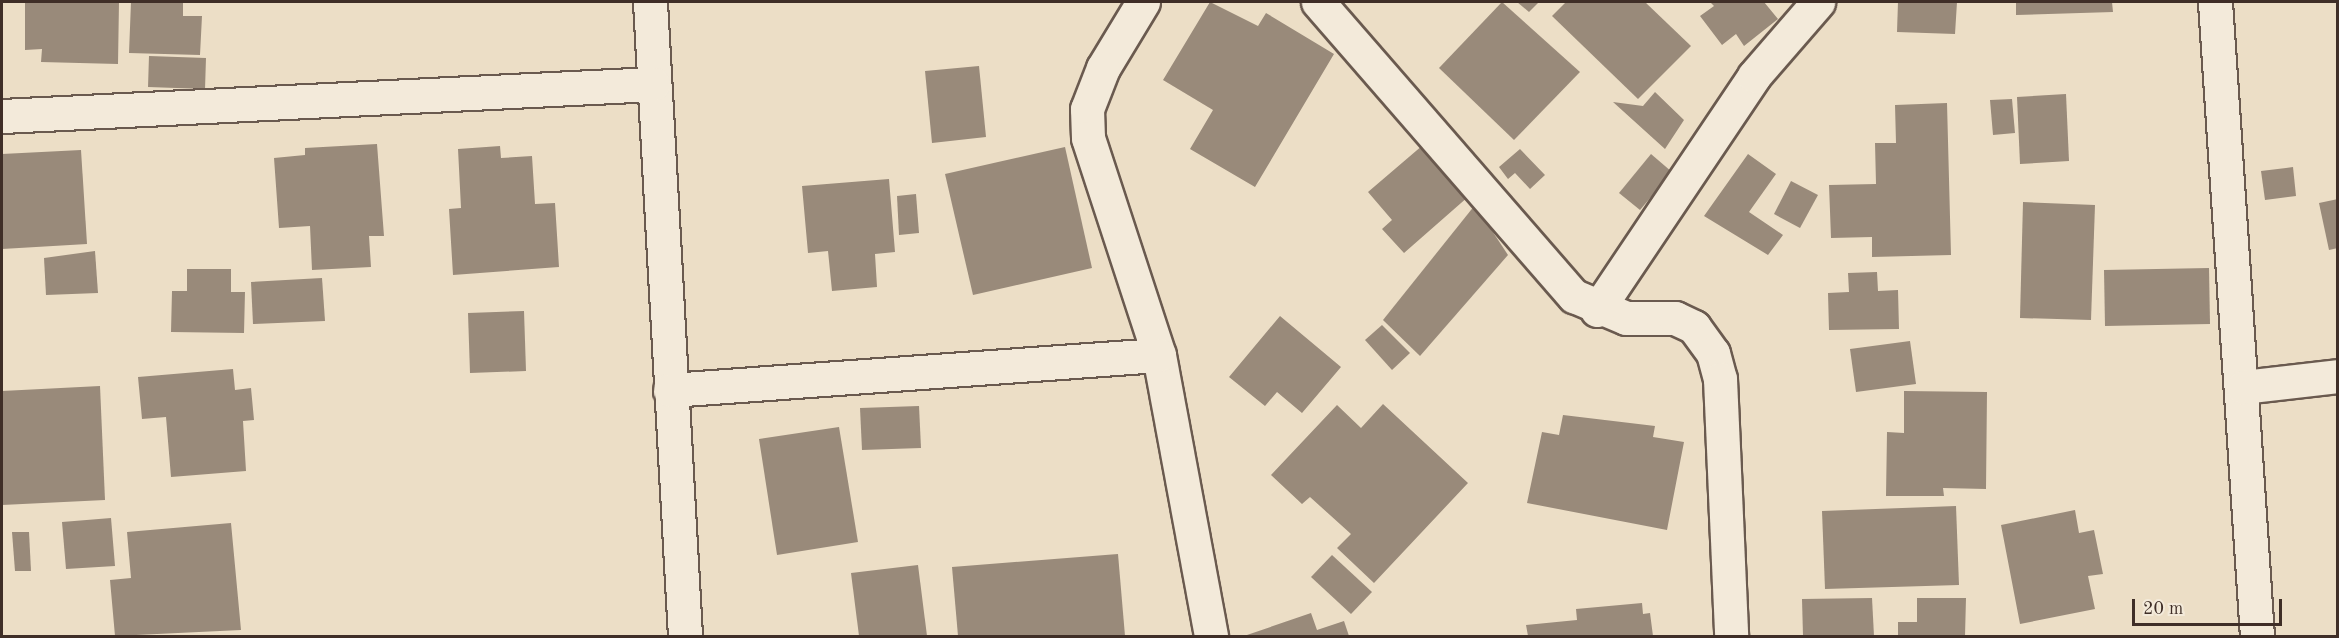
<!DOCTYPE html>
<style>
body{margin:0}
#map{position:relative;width:2339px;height:638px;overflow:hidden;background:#ecdec6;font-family:"Old Standard TT",serif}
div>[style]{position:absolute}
.building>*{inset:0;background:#998a7a}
.roads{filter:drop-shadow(2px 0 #6a5a4f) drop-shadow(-2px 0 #6a5a4f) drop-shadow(0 2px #6a5a4f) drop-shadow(0 -2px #6a5a4f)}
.minor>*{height:33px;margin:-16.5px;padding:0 16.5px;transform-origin:16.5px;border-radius:16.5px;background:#f3eada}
span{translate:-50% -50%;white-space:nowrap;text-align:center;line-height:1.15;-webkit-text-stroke:5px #f3eada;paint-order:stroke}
.frame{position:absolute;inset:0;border:3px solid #3f2e27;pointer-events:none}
.scale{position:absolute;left:2132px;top:599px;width:150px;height:27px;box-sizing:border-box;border:3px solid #3f2e27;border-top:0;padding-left:8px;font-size:18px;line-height:21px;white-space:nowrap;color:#3f2e27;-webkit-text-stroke:4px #f3eada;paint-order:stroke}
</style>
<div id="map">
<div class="building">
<i style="clip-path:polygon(25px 2px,119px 2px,118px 64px,41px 62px,42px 49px,25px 50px)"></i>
<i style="clip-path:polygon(131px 2px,183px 2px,183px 16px,202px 16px,200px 55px,129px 53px)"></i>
<i style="clip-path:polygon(1210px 2px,1258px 26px,1266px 13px,1334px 54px,1255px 187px,1190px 149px,1213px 110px,1163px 80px)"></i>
<i style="clip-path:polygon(1502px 2px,1580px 72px,1514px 140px,1439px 68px)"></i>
<i style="clip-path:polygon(1517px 2px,1539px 2px,1529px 12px)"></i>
<i style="clip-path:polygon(1566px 2px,1645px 2px,1691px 46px,1638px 99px,1552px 16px)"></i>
<i style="clip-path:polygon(1710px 2px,1764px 2px,1778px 19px,1744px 46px,1736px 34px,1722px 45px,1700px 16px,1714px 6px)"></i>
<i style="clip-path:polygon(1898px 2px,1957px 2px,1955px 34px,1897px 32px)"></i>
<i style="clip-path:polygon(2016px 2px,2112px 2px,2113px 12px,2016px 15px)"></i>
<i style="clip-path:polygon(149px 56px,206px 58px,205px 89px,148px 87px)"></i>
<i style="clip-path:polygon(979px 66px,986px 137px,932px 143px,925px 71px)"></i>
<i style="clip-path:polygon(1655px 92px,1684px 120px,1665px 149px,1613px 102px,1643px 106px)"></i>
<i style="clip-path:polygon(2066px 94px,2069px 161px,2020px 164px,2017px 97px)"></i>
<i style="clip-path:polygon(2012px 99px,2015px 133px,1993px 135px,1990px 100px)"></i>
<i style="clip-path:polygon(1947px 103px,1951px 255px,1872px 257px,1872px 237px,1831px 238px,1829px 185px,1876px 184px,1875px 143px,1896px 143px,1895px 105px)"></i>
<i style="clip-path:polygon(377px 144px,384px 236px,369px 236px,371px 267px,312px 270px,310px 226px,279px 228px,274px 158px,305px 155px,305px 148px)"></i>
<i style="clip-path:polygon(1423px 145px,1469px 196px,1404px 253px,1382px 229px,1392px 220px,1368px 192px)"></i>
<i style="clip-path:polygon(500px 146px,501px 158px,532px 156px,535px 204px,555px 203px,559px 267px,453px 275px,449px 209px,461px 208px,458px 149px)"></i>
<i style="clip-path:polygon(1065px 147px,1092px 268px,973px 295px,945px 174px)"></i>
<i style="clip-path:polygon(1520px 149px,1545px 175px,1530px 189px,1515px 173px,1508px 179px,1499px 167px)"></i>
<i style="clip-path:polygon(81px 150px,87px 244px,2px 249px,2px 154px)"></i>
<i style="clip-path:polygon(1651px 154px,1672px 172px,1640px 210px,1619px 193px)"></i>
<i style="clip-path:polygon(1748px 154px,1776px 174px,1749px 212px,1783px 235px,1768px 255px,1704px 216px)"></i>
<i style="clip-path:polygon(2293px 167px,2296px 196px,2265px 200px,2261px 171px)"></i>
<i style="clip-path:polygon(889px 179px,895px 252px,875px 254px,877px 287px,832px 291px,828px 251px,808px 253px,802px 186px)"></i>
<i style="clip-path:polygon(1791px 181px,1818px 195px,1800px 228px,1774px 214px)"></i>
<i style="clip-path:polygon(916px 194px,919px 233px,899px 235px,897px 196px)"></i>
<i style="clip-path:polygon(2338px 199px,2338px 248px,2329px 250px,2319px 203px)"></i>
<i style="clip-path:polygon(2023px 202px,2095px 205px,2091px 320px,2020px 318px)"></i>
<i style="clip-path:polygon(1475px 205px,1508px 255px,1420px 356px,1383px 320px)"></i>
<i style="clip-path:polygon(95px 251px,98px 293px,46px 295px,44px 258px)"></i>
<i style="clip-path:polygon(2209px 268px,2210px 324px,2105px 326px,2104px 270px)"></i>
<i style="clip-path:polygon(187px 269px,231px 269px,231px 292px,245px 292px,244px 333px,171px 332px,172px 291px,187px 291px)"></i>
<i style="clip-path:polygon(1877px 272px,1878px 291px,1898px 290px,1899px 329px,1829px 330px,1828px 293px,1849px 292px,1848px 273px)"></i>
<i style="clip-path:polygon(322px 278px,325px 321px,253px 324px,251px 282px)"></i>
<i style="clip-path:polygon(524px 311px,526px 371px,470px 373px,468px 313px)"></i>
<i style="clip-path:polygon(1280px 316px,1341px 367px,1302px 413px,1277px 392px,1265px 406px,1229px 377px)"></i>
<i style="clip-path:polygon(1382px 325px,1410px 353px,1392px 370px,1365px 340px)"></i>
<i style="clip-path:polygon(1910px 341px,1916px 384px,1856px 392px,1850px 349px)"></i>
<i style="clip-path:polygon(233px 369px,235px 390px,251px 388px,254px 420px,243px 421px,246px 471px,171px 477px,166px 417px,142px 419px,138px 377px)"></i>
<i style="clip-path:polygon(100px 386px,105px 500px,2px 505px,2px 391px)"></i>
<i style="clip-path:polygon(1904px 391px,1987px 392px,1986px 489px,1943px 488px,1944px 496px,1886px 496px,1887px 432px,1904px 433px)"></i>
<i style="clip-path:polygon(1383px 404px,1468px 483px,1374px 583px,1337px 548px,1351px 534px,1310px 497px,1302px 504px,1271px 475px,1337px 405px,1361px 428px)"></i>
<i style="clip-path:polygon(919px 406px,921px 448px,862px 450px,860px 408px)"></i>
<i style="clip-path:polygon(1563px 415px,1655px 426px,1653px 437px,1684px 442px,1667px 530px,1527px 503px,1542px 432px,1559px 435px)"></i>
<i style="clip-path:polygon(839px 427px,858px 542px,777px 555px,759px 439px)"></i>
<i style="clip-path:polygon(1956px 506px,1959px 585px,1825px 589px,1822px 511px)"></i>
<i style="clip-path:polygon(2075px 510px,2079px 533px,2094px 530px,2103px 574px,2088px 576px,2095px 609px,2020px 624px,2001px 525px)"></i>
<i style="clip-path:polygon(111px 518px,115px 566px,66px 569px,62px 522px)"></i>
<i style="clip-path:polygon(231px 523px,241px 630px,115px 636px,110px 580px,131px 578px,127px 532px)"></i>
<i style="clip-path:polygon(12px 532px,29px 532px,31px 571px,15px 571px)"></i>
<i style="clip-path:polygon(1118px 554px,1125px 636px,958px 636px,952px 567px)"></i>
<i style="clip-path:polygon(1332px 555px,1372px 592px,1351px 614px,1311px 577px)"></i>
<i style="clip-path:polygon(918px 565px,927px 636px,859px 636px,851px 573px)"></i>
<i style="clip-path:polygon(1872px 598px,1874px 636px,1803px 636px,1802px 599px)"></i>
<i style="clip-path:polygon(1917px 598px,1966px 598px,1965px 636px,1898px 636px,1898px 622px,1917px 622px)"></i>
<i style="clip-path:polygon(1642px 603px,1643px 614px,1650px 613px,1653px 636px,1528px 636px,1526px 625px,1577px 620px,1576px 609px)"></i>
<i style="clip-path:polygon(1311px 613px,1317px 630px,1344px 621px,1349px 636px,1244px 636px)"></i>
</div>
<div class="roads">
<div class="minor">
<i style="left:650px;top:2px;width:635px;rotate:86.84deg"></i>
<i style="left:1143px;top:2px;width:77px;rotate:121.2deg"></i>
<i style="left:1103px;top:68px;width:44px;rotate:111.3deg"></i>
<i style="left:1087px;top:109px;width:29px;rotate:88deg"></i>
<i style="left:1088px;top:138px;width:228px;rotate:71.9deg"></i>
<i style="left:1159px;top:355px;width:286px;rotate:79.5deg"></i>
<i style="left:1318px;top:2px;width:390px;rotate:49deg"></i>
<i style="left:1574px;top:296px;width:56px;rotate:22.9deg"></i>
<i style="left:1626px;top:318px;width:49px"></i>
<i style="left:1675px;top:318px;width:21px;rotate:25deg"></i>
<i style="left:1694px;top:327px;width:32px;rotate:54deg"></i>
<i style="left:1713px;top:353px;width:27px;rotate:75deg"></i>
<i style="left:1720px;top:379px;width:257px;rotate:87.5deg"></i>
<i style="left:2215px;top:2px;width:635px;rotate:86.21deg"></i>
<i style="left:2px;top:116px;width:652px;rotate:-2.81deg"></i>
<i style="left:1597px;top:310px;width:282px;rotate:-56.1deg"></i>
<i style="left:1754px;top:76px;width:98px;rotate:-49.1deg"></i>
<i style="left:2243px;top:387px;width:96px;rotate:-6.6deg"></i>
<i style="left:670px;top:390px;width:490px;rotate:-4.1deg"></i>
</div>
</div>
<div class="frame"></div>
<div class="scale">20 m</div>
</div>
